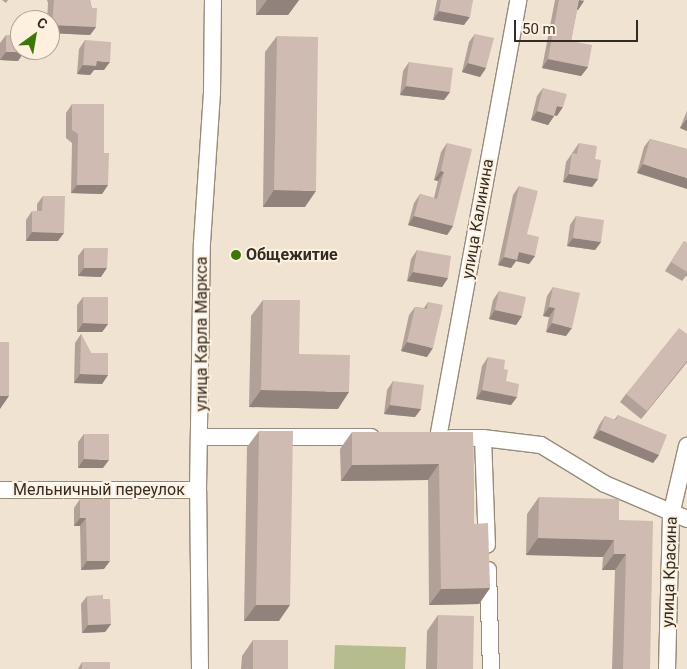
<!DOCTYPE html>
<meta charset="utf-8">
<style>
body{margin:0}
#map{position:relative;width:687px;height:669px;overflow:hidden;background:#f1e3d2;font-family:Roboto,sans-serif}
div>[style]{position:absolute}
.green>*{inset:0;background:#b6bc8b}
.roads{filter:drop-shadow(1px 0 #978b7b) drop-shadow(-1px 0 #978b7b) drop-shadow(0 1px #978b7b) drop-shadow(0 -1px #978b7b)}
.minor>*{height:16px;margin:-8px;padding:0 8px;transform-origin:8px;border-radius:8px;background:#fff}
.wall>*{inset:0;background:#b2a198}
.shaded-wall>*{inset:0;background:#91837c}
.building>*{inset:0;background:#cfbbb1}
.dots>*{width:14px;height:14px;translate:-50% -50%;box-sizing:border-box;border:2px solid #fef0df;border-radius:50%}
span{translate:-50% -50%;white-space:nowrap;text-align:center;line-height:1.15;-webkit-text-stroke:4px #fef0df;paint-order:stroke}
.street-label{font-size:16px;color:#312c26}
.poi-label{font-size:16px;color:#312c26;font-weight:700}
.left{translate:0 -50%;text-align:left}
.north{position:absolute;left:10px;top:10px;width:50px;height:50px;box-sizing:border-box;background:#fef0df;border:1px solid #aca295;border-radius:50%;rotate:32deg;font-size:14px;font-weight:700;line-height:20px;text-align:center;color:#312c26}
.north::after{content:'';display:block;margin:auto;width:18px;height:22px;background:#3d770a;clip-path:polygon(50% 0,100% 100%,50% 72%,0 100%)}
.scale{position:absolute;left:514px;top:20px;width:124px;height:22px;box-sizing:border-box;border:2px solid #312c26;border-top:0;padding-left:6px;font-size:15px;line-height:18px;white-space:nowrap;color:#312c26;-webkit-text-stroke:4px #fef0df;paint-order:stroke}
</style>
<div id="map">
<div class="green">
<i style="clip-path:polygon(335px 645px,406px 647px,405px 669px,334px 669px)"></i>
</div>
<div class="roads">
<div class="minor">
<i style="left:201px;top:437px;width:170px"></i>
<i style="left:438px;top:438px;width:445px;rotate:-79.6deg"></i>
<i style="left:451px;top:438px;width:32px"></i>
<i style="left:483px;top:438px;width:58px;rotate:6.9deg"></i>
<i style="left:541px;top:445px;width:75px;rotate:31.4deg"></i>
<i style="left:605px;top:484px;width:89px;rotate:23.1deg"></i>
<i style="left:483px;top:438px;width:107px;rotate:87.9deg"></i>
<i style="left:0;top:490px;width:198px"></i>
<i style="left:488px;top:570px;width:99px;rotate:88.3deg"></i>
<i style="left:200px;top:669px;width:179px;rotate:-90.6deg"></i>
<i style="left:198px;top:490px;width:247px;rotate:-89.1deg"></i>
<i style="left:202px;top:243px;width:150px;rotate:-86.2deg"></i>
<i style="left:212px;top:93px;width:93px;rotate:-89.4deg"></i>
<i style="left:667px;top:669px;width:154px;rotate:-88.5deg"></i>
<i style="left:671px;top:515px;width:71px;rotate:-76.9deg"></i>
</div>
</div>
<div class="wall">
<i style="clip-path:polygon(2px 0,8px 0,6px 3px)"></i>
<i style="clip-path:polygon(47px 0,90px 0,96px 27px,90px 35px,50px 33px,50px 20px,47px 20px,48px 3px)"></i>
<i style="clip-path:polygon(256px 0,299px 0,288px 15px,256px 15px)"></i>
<i style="clip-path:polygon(437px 0,473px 0,464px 25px,433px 20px)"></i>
<i style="clip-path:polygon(555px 0,584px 0,578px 10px,577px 10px,571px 41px,588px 67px,581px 76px,542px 68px)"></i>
<i style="clip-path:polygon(475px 34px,486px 68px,480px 77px,462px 72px,469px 42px)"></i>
<i style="clip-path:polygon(6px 35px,24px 52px,18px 61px,0 60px,0 43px)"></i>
<i style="clip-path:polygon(277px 36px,305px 207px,263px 207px,265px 52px)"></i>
<i style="clip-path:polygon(85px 40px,104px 70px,94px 70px,90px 75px,77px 74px,79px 49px)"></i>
<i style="clip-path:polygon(409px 62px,450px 92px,444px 100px,400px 95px,403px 71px)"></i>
<i style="clip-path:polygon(543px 88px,557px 116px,555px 115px,548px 125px,531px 120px,537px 96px)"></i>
<i style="clip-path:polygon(72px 104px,104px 153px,108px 185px,102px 194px,71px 193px,72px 143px,66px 138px,66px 113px)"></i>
<i style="clip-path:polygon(687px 111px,687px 131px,680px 128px)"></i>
<i style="clip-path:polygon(650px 139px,687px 149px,637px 173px,644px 147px)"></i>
<i style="clip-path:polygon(447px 143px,453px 226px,447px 235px,408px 225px,414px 203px,420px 194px,434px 198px,438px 181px,434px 180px,441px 152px)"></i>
<i style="clip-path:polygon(579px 143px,595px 159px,598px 179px,592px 187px,563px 182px,566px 162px)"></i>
<i style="clip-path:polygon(519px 186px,527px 234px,535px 256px,529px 264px,516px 261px,511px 268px,498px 265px,513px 195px)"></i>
<i style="clip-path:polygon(43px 196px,58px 241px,26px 241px,26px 220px,32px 211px,37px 211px,37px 204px)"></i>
<i style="clip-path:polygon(576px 216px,601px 242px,595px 250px,567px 246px,570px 225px)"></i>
<i style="clip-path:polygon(684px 241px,687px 243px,687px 277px,686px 276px,682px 281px,665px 271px)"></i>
<i style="clip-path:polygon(84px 248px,101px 277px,78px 276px,78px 256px)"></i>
<i style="clip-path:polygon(417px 250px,448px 278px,442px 287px,407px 281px,411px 259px)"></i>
<i style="clip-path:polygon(553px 287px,566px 336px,546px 332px,549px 317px,543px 316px,547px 296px)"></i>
<i style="clip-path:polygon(499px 291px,522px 316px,516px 325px,489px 319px,493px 300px)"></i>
<i style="clip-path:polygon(83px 297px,108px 324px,102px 332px,77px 332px,77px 305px)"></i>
<i style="clip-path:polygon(263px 300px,299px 354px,338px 409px,249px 407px,251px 316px)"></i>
<i style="clip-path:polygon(428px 302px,427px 357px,401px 351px,409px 315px,415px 307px,424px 308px)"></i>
<i style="clip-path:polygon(81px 334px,91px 353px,108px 375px,102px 384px,74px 383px,75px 343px)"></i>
<i style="clip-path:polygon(687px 334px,687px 362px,641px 419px,620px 402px,626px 394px)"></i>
<i style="clip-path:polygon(488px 357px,504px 369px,506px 381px,517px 397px,511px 405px,476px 399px,482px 366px)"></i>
<i style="clip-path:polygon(393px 381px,421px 409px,415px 417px,384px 414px,387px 390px)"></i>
<i style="clip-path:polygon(618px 415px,659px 455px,653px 463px,593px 438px,599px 425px,605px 416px,614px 420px)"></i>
<i style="clip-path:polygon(259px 431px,279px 621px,244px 621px,247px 447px)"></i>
<i style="clip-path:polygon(352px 432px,473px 432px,474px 524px,490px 588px,479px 604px,429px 605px,428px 480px,341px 481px,340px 449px)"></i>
<i style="clip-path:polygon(84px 434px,103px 468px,78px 468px,78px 442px)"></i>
<i style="clip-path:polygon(539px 497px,619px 520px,650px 669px,612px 669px,615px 570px,602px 570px,603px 557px,526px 555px,527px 514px)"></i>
<i style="clip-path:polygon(80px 499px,104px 569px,81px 570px,80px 526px,74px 526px,74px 508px)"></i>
<i style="clip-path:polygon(87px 596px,103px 599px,111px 624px,105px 632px,82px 633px,81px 604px)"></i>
<i style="clip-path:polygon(438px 615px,473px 669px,426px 669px,427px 631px)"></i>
<i style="clip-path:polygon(253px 640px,288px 669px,241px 669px,242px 656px)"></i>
<i style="clip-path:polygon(82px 662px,110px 669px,78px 669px)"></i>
</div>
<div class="shaded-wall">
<i style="clip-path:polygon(267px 0,299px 0,288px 15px,256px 15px)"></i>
<i style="clip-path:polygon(579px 0,584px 1px,578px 10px,573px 9px)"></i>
<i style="clip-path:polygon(439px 11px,470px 17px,464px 25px,433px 20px)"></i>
<i style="clip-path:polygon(52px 25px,96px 27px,90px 35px,50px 33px,50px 28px)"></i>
<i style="clip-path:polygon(6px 52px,24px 52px,18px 61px,0 60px)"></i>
<i style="clip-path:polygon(548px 59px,588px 67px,581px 76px,542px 68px)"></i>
<i style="clip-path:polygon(97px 61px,110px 62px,104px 70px,94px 70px,90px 75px,77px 74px,83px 65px)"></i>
<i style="clip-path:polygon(468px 63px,486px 68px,480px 77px,462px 72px)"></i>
<i style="clip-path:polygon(406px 86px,450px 92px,444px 100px,400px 95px)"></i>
<i style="clip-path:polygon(557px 106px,563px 107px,557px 116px,551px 114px)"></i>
<i style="clip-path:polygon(537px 111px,554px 116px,548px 125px,531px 120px)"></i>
<i style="clip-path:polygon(686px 120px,687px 120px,687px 131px,680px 128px)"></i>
<i style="clip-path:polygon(643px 164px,687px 178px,687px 189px,637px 173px)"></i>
<i style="clip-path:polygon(441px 171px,444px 172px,438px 181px,434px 180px)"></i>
<i style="clip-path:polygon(569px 174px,598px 179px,592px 187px,563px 182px)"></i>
<i style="clip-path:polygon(77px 185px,108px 185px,102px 194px,71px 193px)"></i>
<i style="clip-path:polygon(274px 190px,316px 191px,305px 207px,263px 207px)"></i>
<i style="clip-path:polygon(414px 216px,453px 226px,447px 235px,408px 225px)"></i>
<i style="clip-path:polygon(32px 232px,64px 233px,58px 241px,26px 241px)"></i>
<i style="clip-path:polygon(573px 238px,601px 242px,595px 250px,567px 246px)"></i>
<i style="clip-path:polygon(519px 252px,535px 256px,529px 264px,516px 261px,511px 268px,498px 265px,504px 257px)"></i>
<i style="clip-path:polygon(84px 268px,107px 268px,101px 277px,78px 276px)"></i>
<i style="clip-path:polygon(413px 272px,448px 278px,442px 287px,407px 281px)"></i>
<i style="clip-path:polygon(549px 307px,555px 308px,549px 317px,543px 316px)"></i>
<i style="clip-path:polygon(495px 310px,522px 316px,516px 325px,489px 319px)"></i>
<i style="clip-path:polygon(83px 323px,108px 324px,102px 332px,77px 332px)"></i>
<i style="clip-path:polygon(552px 323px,572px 328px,566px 336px,546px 332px)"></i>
<i style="clip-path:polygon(407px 342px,433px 348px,427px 357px,401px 351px)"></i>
<i style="clip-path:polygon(687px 361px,687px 362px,641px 419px,647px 411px)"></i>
<i style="clip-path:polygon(80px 374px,108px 375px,102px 384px,74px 383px)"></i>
<i style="clip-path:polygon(261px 390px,349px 392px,338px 409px,249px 407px)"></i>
<i style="clip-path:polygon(482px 390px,517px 397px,511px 405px,476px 399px)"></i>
<i style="clip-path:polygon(0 396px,9px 396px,0 409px)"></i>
<i style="clip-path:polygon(390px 405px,421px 409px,415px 417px,384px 414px)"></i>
<i style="clip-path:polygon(600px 430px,659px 455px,653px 463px,593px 438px)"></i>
<i style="clip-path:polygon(84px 459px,109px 460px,103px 468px,78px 468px)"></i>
<i style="clip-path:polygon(439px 464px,428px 480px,341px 481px,352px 465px)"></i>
<i style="clip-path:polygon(80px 518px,86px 518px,80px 526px,74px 526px)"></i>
<i style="clip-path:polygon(538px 538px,614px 540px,603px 557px,526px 555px)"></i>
<i style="clip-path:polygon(614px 554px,626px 554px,615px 570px,602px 570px)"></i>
<i style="clip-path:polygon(87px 561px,110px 561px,104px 569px,81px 570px)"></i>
<i style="clip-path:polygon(490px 588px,479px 604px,429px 605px,441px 589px)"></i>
<i style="clip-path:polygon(256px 605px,290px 605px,279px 621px,244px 621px)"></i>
<i style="clip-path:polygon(111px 624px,105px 632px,82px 633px,88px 625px)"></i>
</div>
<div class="building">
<i style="clip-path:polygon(54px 0,90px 0,92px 8px,97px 8px,96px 27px,52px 25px)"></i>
<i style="clip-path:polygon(441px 0,473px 0,470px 17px,439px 11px)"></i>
<i style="clip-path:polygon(559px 0,584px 0,584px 1px,579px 0,571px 41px,592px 45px,588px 67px,548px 59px)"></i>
<i style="clip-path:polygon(475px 34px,494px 38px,486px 68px,468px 63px)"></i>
<i style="clip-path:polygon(6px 35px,20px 35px,20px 50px,24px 50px,24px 52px,6px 52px)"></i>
<i style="clip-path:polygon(277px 36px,318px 37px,316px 191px,274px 190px)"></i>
<i style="clip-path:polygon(85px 40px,111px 42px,110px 62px,97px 61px,96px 66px,83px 65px)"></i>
<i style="clip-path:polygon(409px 62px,453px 68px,450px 92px,406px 86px)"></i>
<i style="clip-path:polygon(543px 88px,567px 94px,563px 107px,557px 106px,554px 116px,537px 111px)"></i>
<i style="clip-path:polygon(72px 104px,104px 104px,104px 153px,109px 153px,108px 185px,77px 185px,78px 134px,72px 130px)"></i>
<i style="clip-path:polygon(650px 139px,687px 149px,687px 178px,643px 164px)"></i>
<i style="clip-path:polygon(447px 143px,472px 149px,453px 226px,414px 216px,420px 194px,437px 199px,444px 172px,441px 171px)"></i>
<i style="clip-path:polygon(579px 143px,597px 146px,595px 159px,601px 160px,598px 179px,569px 174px,572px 153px,577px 154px)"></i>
<i style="clip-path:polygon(519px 186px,538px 191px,527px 234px,539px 237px,535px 256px,519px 252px,517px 260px,504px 257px)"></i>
<i style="clip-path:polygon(43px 196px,65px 196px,64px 233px,32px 232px,32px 211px,42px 211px)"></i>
<i style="clip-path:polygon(576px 216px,604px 220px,601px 242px,573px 238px)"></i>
<i style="clip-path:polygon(684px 241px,687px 243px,687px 272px,671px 262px)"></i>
<i style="clip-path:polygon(84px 248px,108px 248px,107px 268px,84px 268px)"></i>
<i style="clip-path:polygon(417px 250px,451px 256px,448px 278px,413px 272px)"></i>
<i style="clip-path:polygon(553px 287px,580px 293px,572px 328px,552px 323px,555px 308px,549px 307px)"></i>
<i style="clip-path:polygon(499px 291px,526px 297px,522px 316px,495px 310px)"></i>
<i style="clip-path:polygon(83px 297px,108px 297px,108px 324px,83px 323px)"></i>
<i style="clip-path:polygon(263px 300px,300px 300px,299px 354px,350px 355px,349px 392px,261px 390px)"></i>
<i style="clip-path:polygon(428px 302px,443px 305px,433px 348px,407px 342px,415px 307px,427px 309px)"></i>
<i style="clip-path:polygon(679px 328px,687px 334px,687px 361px,647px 411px,626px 394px)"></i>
<i style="clip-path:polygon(81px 334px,91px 353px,108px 353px,108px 375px,80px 374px)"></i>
<i style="clip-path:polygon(0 342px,9px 342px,9px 396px,0 396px)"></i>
<i style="clip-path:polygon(488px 357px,505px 360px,504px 369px,508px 370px,506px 381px,519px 384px,517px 397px,482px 390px)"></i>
<i style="clip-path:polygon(393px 381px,424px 385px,421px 409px,390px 405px)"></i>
<i style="clip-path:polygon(618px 415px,667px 435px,659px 455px,600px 430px,605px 416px,616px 420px)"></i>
<i style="clip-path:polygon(259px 431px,293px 431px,290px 605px,256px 605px)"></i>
<i style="clip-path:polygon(352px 432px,473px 432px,474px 524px,488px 523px,490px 588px,441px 589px,439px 464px,352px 465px)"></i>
<i style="clip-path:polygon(84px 434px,109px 434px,109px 460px,84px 459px)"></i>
<i style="clip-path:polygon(539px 497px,619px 499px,619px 520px,653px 521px,650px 669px,623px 669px,626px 554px,614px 554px,614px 540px,538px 538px)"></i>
<i style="clip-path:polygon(80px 499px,110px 499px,110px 561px,87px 561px,86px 518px,80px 518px)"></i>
<i style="clip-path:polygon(103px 595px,103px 599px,110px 599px,111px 624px,88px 625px,87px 596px)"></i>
<i style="clip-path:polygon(438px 615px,474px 616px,473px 669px,437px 669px)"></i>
<i style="clip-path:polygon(253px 640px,288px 640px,288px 669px,253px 669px)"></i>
<i style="clip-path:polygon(82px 662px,110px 662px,110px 669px,82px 669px)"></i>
</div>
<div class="dots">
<i style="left:236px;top:255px;background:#3d770a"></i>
</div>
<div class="street-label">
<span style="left:478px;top:219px;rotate:-80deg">улица Калинина</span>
<span style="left:202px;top:334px;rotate:-90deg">улица Карла Маркса</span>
<span style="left:99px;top:490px">Мельничный переулок</span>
<span style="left:670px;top:572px;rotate:-88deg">улица Красина</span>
</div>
<div class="poi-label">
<span class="left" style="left:246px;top:255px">Общежитие</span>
</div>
<div class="north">С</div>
<div class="scale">50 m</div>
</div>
